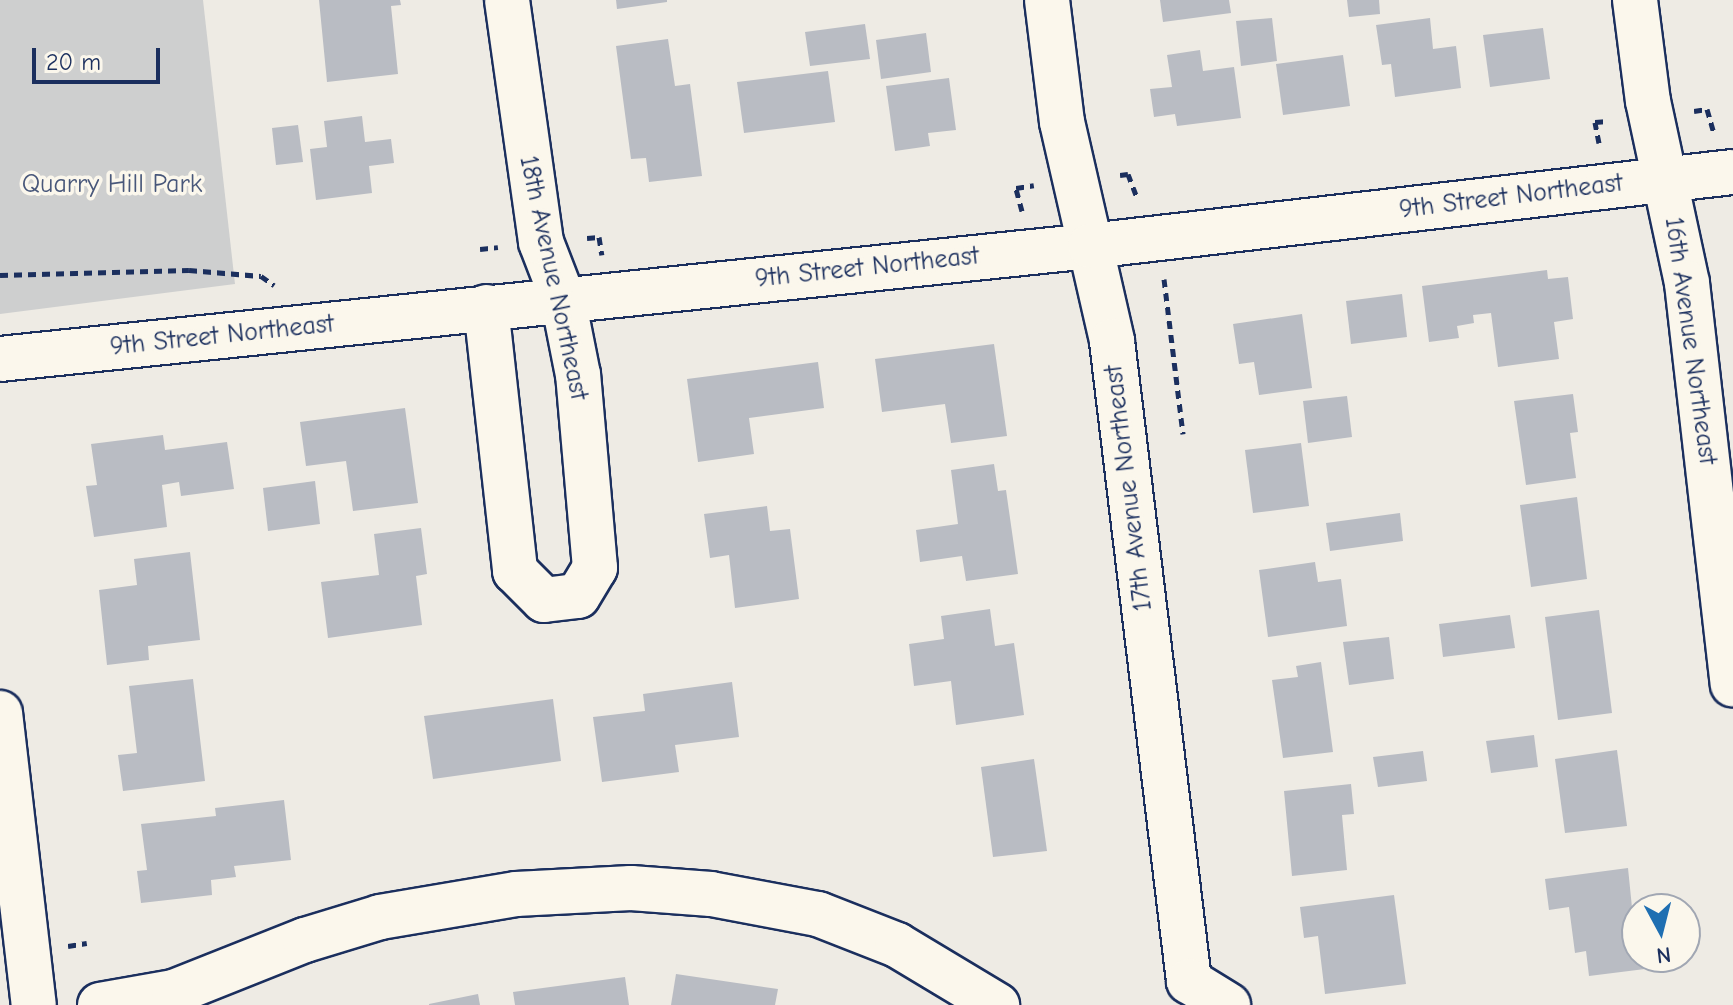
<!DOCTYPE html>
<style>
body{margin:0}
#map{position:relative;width:1733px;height:1005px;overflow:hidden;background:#eeebe4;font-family:"Comic Neue",sans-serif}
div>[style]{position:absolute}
.green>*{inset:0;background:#cecfcf}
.building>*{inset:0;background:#b9bcc3}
.path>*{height:5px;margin-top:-2.5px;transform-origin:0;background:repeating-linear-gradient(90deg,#1b2f5e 0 8px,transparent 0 14px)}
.roads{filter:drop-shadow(2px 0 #1b2f5e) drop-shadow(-2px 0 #1b2f5e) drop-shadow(0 2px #1b2f5e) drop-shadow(0 -2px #1b2f5e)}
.minor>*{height:44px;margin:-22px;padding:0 22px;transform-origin:22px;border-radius:22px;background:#fbf7ec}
span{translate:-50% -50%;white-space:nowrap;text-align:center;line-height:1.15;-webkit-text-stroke:7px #fbf7ec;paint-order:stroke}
.park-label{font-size:26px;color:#48577a}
.street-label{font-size:26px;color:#1b2f5e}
.north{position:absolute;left:1621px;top:893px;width:80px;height:80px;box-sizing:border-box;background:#fbf7ec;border:2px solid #a1a7b3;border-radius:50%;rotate:173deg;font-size:22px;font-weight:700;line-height:32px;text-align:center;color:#1b2f5e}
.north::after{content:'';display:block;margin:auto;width:28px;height:36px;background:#1f6fb2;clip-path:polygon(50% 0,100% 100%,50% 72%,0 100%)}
.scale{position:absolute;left:32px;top:48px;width:128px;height:36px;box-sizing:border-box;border:4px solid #1b2f5e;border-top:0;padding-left:10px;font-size:24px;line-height:28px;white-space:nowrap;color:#1b2f5e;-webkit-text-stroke:6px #fbf7ec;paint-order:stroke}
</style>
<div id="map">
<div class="green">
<i style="clip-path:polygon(0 0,203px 0,235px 284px,0 314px)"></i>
</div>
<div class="building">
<i style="clip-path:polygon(319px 0,400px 0,401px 5px,391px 6px,398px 74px,327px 82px)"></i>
<i style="clip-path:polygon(616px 0,667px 0,667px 2px,617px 9px)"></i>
<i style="clip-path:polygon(1160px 0,1229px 0,1231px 13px,1163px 22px)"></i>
<i style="clip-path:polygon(1347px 0,1379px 0,1380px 14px,1349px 17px)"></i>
<i style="clip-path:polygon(1272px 18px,1277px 61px,1241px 66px,1236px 21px)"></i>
<i style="clip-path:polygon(1430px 18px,1433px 49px,1456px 46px,1461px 88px,1395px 97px,1391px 64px,1382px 65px,1376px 25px)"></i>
<i style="clip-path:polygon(865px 24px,870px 59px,810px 66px,805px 32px)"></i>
<i style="clip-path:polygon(1543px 28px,1550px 79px,1490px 87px,1483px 35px)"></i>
<i style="clip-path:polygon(926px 33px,931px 72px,881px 79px,876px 40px)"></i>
<i style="clip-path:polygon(668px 39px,675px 86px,690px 84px,702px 176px,649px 182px,646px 158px,631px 159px,616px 46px)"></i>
<i style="clip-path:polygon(1200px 50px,1203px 71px,1234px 67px,1241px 118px,1177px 126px,1175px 114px,1154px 117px,1150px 89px,1172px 87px,1167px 55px)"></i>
<i style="clip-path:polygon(1343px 55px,1350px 106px,1283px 115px,1276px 64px)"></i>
<i style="clip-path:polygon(828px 71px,835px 122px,744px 133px,737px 82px)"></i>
<i style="clip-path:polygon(949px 78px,956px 130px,928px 133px,930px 146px,895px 151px,886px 86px)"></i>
<i style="clip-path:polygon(362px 116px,365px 142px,391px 139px,394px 163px,369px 166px,372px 193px,316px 200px,310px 149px,327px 147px,324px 121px)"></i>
<i style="clip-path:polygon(298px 125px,303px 162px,276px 165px,272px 128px)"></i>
<i style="clip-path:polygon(1547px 270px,1548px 279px,1568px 277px,1573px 319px,1554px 322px,1559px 359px,1498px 367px,1491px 313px,1473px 315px,1474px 323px,1457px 326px,1459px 338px,1429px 342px,1422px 286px)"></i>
<i style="clip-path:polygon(1402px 294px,1407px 337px,1351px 344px,1346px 301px)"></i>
<i style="clip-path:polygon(1302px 314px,1312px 388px,1259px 395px,1254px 362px,1239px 364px,1233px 324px)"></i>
<i style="clip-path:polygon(994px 344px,1007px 436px,951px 443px,945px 404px,882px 412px,875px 359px)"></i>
<i style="clip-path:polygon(818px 362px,824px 408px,749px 418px,754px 454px,698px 462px,687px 379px)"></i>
<i style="clip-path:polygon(1573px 394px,1578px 432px,1570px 433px,1576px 478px,1526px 485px,1514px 401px)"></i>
<i style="clip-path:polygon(1347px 396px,1352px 437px,1308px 443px,1303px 401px)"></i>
<i style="clip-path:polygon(405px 408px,418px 503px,353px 511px,346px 461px,306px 466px,300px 422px)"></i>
<i style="clip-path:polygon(163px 435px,165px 450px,227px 442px,234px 489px,181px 496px,179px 482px,162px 485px,167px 527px,94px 537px,86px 486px,97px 485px,91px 444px)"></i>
<i style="clip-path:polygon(1301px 443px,1309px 506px,1253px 513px,1245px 450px)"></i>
<i style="clip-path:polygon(994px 464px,998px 491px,1006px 490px,1018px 574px,966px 581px,962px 556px,920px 562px,916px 530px,958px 524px,951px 470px)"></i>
<i style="clip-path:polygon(315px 481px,320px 524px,268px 531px,263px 488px)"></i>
<i style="clip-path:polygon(1577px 497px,1587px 579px,1531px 587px,1520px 505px)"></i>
<i style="clip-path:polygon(767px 506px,770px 531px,790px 529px,799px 599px,735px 608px,729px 555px,710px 558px,704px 514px)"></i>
<i style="clip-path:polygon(1400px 513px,1403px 541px,1330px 551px,1326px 523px)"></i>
<i style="clip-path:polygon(421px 528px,427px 574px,416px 576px,422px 625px,328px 638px,321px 582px,379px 575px,374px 534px)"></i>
<i style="clip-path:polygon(190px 552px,200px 640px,148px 646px,149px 660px,107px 665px,99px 590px,137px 585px,134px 559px)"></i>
<i style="clip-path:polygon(1315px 562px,1318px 582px,1341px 579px,1347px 626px,1268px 637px,1259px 570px)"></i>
<i style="clip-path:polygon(990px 609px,995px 646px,1014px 643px,1024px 715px,956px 725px,951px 681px,914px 686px,909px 644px,944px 639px,941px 616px)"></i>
<i style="clip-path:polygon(1599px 610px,1612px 713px,1558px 720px,1545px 617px)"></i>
<i style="clip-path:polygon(1510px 615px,1515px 648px,1443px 657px,1439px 624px)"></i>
<i style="clip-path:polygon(1389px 637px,1394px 679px,1349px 685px,1343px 642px)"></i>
<i style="clip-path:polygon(1321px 662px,1333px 752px,1283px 758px,1272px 680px,1298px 677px,1296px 666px)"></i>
<i style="clip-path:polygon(193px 679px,205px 781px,123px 791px,118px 755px,137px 753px,129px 686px)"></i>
<i style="clip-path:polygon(732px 682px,739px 737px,675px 745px,679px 772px,602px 782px,593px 717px,645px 711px,643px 694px)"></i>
<i style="clip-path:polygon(553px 699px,561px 761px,433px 779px,424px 716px)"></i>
<i style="clip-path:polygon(1534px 735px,1538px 767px,1491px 773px,1486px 741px)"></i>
<i style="clip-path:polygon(1617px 750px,1627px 826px,1565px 833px,1555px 759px)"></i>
<i style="clip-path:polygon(1423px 751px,1427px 781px,1378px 787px,1373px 757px)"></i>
<i style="clip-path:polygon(1034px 759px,1047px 851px,993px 857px,981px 767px)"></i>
<i style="clip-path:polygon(1351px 784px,1354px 814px,1342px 815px,1347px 870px,1292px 876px,1284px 791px)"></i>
<i style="clip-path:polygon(284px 800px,291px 860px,234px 866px,236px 877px,211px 880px,212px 895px,141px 903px,137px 871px,147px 870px,141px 824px,216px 816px,215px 808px)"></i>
<i style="clip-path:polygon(1628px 868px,1637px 957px,1652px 957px,1653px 968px,1589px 976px,1586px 951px,1575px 953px,1569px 907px,1549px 910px,1545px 879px)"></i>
<i style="clip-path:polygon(1394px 895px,1406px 984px,1325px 994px,1318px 936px,1304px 938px,1300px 907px)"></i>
<i style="clip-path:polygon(676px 974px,778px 989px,775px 1005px,671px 1005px)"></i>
<i style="clip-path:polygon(625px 977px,629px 1005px,515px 1005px,513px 992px)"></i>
<i style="clip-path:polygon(478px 994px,480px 1005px,429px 1005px,429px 1004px)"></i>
</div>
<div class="path">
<i style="left:1694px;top:111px;width:13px;rotate:-9deg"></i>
<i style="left:1707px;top:109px;width:25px;rotate:74deg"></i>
<i style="left:1599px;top:143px;width:21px;rotate:-101deg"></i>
<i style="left:1595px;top:122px;width:13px;rotate:-4deg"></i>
<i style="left:1120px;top:175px;width:8px;rotate:-7deg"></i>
<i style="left:1128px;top:174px;width:26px;rotate:69deg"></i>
<i style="left:1022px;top:211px;width:24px;rotate:-105deg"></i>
<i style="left:1016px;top:188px;width:18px;rotate:-9deg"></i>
<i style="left:587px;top:238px;width:12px;rotate:-5deg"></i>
<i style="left:599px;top:237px;width:18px;rotate:81deg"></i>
<i style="left:480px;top:249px;width:18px;rotate:-6deg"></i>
<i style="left:0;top:275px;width:189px;rotate:-1.5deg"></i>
<i style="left:189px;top:270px;width:72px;rotate:4.8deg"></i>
<i style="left:261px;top:276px;width:16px;rotate:35deg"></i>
<i style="left:1164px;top:279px;width:156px;rotate:83deg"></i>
<i style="left:68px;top:946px;width:19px;rotate:-9deg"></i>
</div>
<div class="roads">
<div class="minor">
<i style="left:1047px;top:0;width:123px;rotate:83deg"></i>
<i style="left:1062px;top:122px;width:225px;rotate:77.1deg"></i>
<i style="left:1112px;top:341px;width:645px;rotate:83.14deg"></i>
<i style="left:1189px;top:981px;width:46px;rotate:31.6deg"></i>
<i style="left:1635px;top:0;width:102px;rotate:82.7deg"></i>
<i style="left:1648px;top:101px;width:186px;rotate:77.9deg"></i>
<i style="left:1687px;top:283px;width:404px;rotate:83.5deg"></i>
<i style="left:486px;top:307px;width:266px;rotate:83.7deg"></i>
<i style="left:515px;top:571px;width:41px;rotate:45deg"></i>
<i style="left:544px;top:600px;width:34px;rotate:-7deg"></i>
<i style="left:578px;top:596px;width:33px;rotate:-59deg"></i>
<i style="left:595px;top:568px;width:194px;rotate:-95deg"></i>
<i style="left:578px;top:375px;width:77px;rotate:-101.2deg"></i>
<i style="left:563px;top:299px;width:61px;rotate:-111.1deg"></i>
<i style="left:541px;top:242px;width:244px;rotate:-98deg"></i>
<i style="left:0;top:359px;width:1096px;rotate:-5.92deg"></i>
<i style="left:1090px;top:246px;width:647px;rotate:-6.57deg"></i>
<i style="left:0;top:713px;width:294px;rotate:83.4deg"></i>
<i style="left:100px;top:1005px;width:75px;rotate:-10deg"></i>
<i style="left:174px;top:992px;width:141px;rotate:-21.7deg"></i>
<i style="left:305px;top:940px;width:78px;rotate:-17deg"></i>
<i style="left:380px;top:917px;width:138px;rotate:-9.6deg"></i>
<i style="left:516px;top:894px;width:115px;rotate:-3deg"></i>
<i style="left:631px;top:888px;width:80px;rotate:4.3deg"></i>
<i style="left:711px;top:894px;width:109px;rotate:10.6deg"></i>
<i style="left:818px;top:914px;width:85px;rotate:21.4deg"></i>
<i style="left:897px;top:945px;width:117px;rotate:31deg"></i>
</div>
</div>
<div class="park-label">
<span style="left:112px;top:185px">Quarry Hill Park</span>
</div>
<div class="street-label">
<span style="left:1511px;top:197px;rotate:-7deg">9th Street Northeast</span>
<span style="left:867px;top:268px;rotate:-6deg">9th Street Northeast</span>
<span style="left:553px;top:278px;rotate:78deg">18th Avenue Northeast</span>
<span style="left:222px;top:336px;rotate:-6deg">9th Street Northeast</span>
<span style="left:1690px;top:341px;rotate:82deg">16th Avenue Northeast</span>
<span style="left:1129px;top:488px;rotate:-97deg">17th Avenue Northeast</span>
</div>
<div class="north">N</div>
<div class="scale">20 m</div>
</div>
